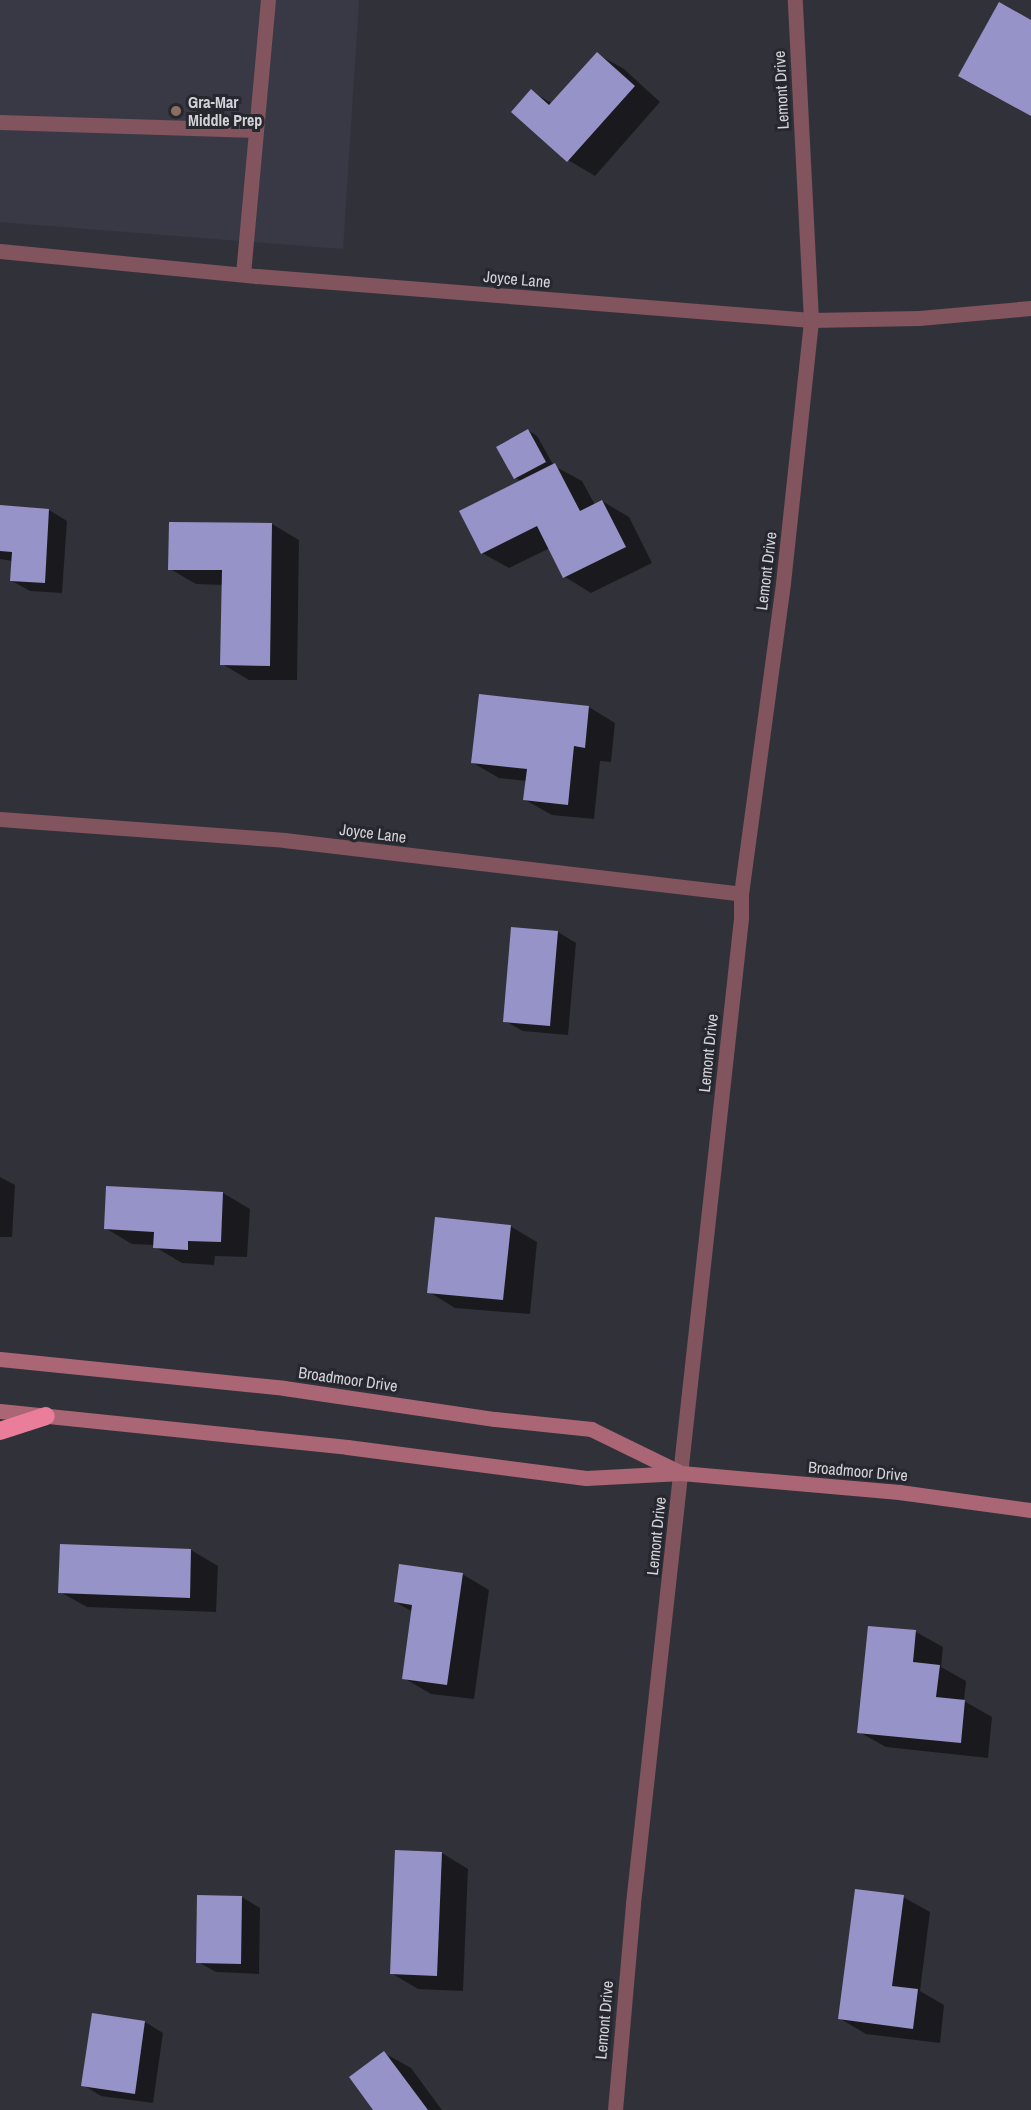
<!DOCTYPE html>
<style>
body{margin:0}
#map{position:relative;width:1031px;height:2110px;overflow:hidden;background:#313239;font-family:"Archivo Narrow",sans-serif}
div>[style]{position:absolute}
.built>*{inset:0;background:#393946}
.shadow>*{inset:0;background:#0007}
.building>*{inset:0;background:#9593c7}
.lane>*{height:15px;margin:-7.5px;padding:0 7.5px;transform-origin:7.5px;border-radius:7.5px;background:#81545e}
.street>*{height:15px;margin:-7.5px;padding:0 7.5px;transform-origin:7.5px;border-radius:7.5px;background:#81545e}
.secondary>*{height:15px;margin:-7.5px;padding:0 7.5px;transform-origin:7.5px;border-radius:7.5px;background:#ab6676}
.highway>*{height:18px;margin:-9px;padding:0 9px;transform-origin:9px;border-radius:9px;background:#ea7e9a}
.dots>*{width:16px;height:16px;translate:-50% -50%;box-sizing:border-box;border:3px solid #27282f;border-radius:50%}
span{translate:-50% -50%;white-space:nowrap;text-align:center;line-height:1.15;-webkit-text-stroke:6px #27282f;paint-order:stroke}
.street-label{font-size:16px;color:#d3d3d8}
.poi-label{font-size:16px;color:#d3d3d8;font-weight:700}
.left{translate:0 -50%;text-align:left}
</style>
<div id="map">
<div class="built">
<i style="clip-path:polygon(0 0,359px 0,343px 249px,0 222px)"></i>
</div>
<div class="shadow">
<i style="clip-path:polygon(597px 54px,624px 69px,660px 102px,595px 176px,568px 160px,531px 91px,553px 104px)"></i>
<i style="clip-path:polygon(528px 430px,537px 436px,554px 466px,582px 481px,595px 505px,602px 501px,629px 517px,652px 563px,591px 593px,565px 577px,550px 548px,509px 568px,482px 553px,522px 482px,516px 478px)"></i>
<i style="clip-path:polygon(0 507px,49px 510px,67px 521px,62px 593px,30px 591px,12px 581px,13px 561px,0 559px)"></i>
<i style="clip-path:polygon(272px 524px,299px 540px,297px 680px,249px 680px,222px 664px,223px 585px,196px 584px,170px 569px)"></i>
<i style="clip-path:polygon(589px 707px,615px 723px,611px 762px,600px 761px,594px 819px,552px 815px,525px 800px,527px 781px,499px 778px,473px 763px)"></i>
<i style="clip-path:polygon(558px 932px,576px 943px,568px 1035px,523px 1031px,505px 1021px)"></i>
<i style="clip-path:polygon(0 1177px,15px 1185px,12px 1237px,0 1237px)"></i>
<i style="clip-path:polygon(223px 1193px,250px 1209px,247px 1257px,215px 1256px,214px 1265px,182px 1263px,155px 1247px,155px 1245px,132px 1244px,105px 1228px)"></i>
<i style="clip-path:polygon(510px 1226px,537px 1242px,530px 1314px,455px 1308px,429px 1292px)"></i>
<i style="clip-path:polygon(62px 1546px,191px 1550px,218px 1566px,216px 1612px,87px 1607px,60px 1592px)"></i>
<i style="clip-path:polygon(462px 1574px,489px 1590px,474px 1699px,431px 1694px,404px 1678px,413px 1612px,395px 1602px)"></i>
<i style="clip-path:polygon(870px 1627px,916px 1632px,943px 1647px,941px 1667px,966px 1681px,964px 1701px,992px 1717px,988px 1758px,886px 1747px,859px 1732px)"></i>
<i style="clip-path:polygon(442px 1853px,468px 1869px,463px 1991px,418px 1989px,391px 1973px)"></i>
<i style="clip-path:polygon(242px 1897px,260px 1908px,259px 1974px,216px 1972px,198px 1962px)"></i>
<i style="clip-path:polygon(903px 1897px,930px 1912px,920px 1991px,944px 2005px,940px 2043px,866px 2034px,839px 2018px)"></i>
<i style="clip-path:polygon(93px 2015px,145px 2022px,163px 2033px,153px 2103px,101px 2096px,83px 2085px)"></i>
<i style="clip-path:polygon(384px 2053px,411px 2068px,442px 2110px,375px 2110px)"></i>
</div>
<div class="building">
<i style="clip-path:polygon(999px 2px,1031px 20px,1031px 116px,958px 76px)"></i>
<i style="clip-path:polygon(597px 52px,635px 86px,567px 162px,511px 112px,531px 89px,549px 105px)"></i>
<i style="clip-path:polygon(528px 429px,546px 462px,514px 479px,496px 447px)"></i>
<i style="clip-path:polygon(555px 463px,580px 511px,602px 500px,626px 547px,563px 578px,537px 526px,481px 554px,459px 511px)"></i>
<i style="clip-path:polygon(0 505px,49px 509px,45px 583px,10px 581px,12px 552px,0 551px)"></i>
<i style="clip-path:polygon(169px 522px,272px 523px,270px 666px,220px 665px,222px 570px,168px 570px)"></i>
<i style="clip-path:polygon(479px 694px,589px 706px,585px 748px,574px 746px,568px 805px,523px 800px,527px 769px,471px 763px)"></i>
<i style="clip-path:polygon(511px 927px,558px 931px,550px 1026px,503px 1022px)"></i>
<i style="clip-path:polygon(106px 1186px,223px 1192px,221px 1242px,188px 1241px,188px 1250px,153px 1248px,154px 1232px,104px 1229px)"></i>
<i style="clip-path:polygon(435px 1217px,511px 1225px,503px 1300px,427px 1293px)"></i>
<i style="clip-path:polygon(60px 1544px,191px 1549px,190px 1598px,58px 1593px)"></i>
<i style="clip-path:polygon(399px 1564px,463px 1573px,447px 1685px,402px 1679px,412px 1605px,394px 1602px)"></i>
<i style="clip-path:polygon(868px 1626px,916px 1630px,913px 1662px,940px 1665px,936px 1697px,965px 1700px,961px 1743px,857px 1733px)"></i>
<i style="clip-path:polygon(395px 1850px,442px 1852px,437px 1976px,390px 1974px)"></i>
<i style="clip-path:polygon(855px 1889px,904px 1895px,892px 1986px,918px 1989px,913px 2029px,838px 2019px)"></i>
<i style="clip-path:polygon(197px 1895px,242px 1896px,241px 1964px,196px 1963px)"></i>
<i style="clip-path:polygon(92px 2013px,145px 2021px,135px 2094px,81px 2086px)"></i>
<i style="clip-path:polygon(384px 2051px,428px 2110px,373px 2110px,349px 2077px)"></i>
</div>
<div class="lane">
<i style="left:0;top:122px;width:256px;rotate:1.8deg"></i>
<i style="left:243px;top:274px;width:275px;rotate:-84.8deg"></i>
</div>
<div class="street">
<i style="left:0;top:251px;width:258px;rotate:5.6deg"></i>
<i style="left:257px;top:276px;width:556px;rotate:4.54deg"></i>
<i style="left:811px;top:320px;width:108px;rotate:-1.1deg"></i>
<i style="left:919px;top:318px;width:112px;rotate:-5.1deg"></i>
<i style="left:0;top:819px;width:285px;rotate:4.2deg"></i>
<i style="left:284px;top:840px;width:460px;rotate:6.7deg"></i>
<i style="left:615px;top:2110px;width:208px;rotate:-85deg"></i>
<i style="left:633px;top:1903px;width:991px;rotate:-83.74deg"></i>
<i style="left:741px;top:918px;width:24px;rotate:-90deg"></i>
<i style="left:741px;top:894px;width:314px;rotate:-82.3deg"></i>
<i style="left:783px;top:583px;width:264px;rotate:-83.9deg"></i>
<i style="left:811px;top:320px;width:320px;rotate:-92.9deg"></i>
</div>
<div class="secondary">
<i style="left:0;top:1359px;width:285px;rotate:5.8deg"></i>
<i style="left:284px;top:1388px;width:213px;rotate:8.4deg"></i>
<i style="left:495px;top:1419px;width:97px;rotate:5.9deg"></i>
<i style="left:591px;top:1429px;width:98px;rotate:26deg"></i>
<i style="left:0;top:1411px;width:349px;rotate:5.9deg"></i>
<i style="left:347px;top:1447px;width:241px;rotate:7.4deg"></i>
<i style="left:586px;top:1478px;width:95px;rotate:-3deg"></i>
<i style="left:681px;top:1473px;width:219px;rotate:5deg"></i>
<i style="left:899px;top:1492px;width:133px;rotate:7.8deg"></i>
</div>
<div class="highway">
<i style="left:0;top:1431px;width:48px;rotate:-18.1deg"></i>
</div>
<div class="dots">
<i style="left:176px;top:111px;background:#8d6e63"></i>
</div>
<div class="street-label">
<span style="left:781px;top:90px;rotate:-93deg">Lemont Drive</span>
<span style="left:517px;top:279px;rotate:5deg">Joyce Lane</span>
<span style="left:766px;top:571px;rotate:-83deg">Lemont Drive</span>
<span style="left:373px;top:833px;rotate:7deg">Joyce Lane</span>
<span style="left:708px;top:1053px;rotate:-84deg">Lemont Drive</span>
<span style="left:348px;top:1379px;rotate:8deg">Broadmoor Drive</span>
<span style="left:858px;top:1471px;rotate:5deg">Broadmoor Drive</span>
<span style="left:656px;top:1536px;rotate:-84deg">Lemont Drive</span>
<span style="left:604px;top:2020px;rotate:-85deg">Lemont Drive</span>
</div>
<div class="poi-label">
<span class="left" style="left:188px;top:111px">Gra-Mar<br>Middle Prep</span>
</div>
</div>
